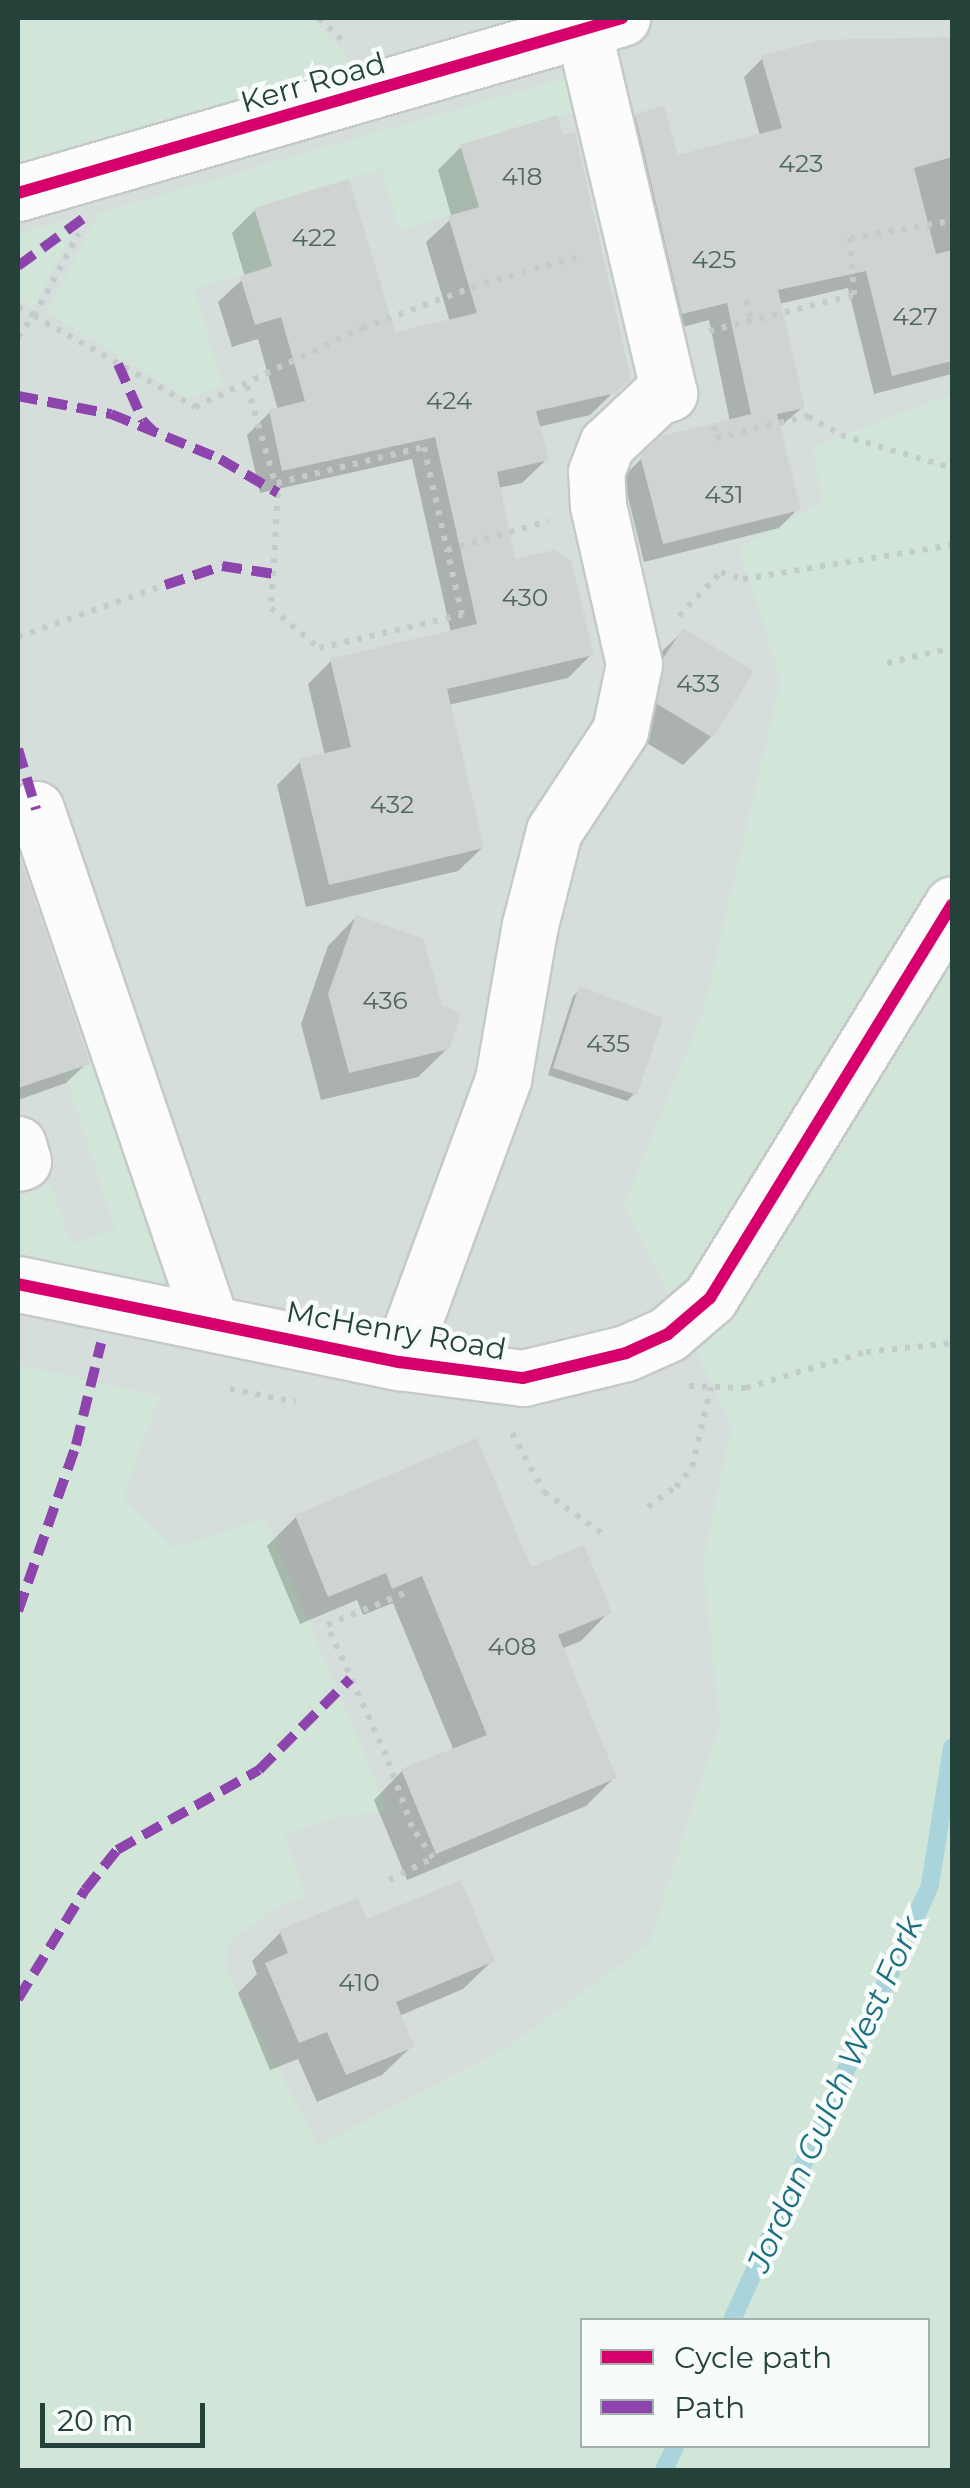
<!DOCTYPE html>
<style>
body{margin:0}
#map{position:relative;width:970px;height:2488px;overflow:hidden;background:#e8edeb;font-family:Montserrat,sans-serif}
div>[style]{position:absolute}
.built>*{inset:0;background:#d6dedb}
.green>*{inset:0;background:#d1e6d8}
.shadow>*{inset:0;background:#0003}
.stream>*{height:18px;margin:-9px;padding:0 9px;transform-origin:9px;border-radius:9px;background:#a9d4db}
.building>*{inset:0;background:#cfd4d2}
.path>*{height:6px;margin-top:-3px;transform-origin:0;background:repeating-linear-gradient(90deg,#c3ccca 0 5px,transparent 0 13px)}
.roads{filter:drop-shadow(2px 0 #c5cac8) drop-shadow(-2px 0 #c5cac8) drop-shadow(0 2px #c5cac8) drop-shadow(0 -2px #c5cac8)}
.minor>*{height:55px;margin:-27.5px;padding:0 27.5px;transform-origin:27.5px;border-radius:27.5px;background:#fcfcfc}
.quiet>*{height:10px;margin-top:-5px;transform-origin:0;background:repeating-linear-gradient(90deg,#8e44ad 0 20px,transparent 0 30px)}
.cycleway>*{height:12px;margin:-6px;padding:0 6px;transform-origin:6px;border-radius:6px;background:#d6006c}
span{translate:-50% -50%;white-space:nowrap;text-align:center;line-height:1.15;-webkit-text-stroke:9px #f7fbf9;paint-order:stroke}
.number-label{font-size:25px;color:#506761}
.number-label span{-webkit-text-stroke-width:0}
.street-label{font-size:30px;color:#24423a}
.water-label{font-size:32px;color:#1c6f80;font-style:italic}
.frame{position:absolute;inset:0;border:20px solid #24423a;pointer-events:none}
.legend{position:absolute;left:580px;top:2318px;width:350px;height:130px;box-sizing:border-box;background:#f7fbf9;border:2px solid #a3b1ad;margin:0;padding:12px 18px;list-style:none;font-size:30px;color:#24423a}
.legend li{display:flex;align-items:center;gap:20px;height:50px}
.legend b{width:50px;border:2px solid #a3b1ad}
.scale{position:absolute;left:40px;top:2403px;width:165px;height:45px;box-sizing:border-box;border:5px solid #24423a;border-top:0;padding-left:12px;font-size:30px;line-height:35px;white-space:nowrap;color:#24423a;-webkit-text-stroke:8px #f7fbf9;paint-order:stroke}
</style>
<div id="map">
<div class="built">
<i style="clip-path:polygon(evenodd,18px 18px,952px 18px,952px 2470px,18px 2470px,18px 18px,582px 2320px,928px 2320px,928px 2446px,582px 2446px,582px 2320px)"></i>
</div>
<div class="green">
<i style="clip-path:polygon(18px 18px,310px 18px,343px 51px,352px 71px,18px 166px)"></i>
<i style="clip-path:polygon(568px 77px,578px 111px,460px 145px,479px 207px,399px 230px,381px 169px,254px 208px,272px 266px,194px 289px,222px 384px,189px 399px,47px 312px,99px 213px)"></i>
<i style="clip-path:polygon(67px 220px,77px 221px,75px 228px,33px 307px,18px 298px,18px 233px)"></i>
<i style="clip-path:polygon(evenodd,952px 394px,952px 2470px,18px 2470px,18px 1365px,159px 1396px,123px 1499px,173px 1548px,265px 1518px,388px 1811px,329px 1819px,284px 1836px,306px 1897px,277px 1907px,228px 1942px,226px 1969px,318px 2146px,510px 2046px,649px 1943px,720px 1724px,703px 1563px,732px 1425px,624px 1204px,703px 1013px,781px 680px,739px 548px,822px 502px,813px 447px,952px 394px,582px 2320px,928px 2320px,928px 2446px,582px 2446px,582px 2320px)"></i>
<i style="clip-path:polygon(97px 1061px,173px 1276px,160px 1286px,18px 1259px,18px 1197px,51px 1186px,71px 1244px,116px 1229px,64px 1072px)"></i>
</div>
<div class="shadow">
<i style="clip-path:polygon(952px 39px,952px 374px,874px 394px,848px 288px,779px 304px,802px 408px,778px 428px,798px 509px,779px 528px,644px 562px,623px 477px,662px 438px,730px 422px,709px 320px,664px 332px,617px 135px,637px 116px,676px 158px,760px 136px,744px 77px,763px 58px,819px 43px)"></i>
<i style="clip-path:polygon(461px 147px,628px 378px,590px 415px,538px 427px,546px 460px,522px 483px,498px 488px,513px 562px,591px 655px,568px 678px,448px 705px,482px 848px,458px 871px,306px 907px,277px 785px,301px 761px,325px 756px,308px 684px,331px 661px,451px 633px,412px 459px,260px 493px,247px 435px,270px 412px,278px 410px,258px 339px,232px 347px,218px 302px,245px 277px,232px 233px,255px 210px,393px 335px,450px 322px,426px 242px,452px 218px,438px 170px)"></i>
<i style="clip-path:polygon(683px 631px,711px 737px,683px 765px,630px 733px,654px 659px)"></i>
<i style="clip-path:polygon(18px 859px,87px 1063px,66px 1083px,18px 1100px)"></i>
<i style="clip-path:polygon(356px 917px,448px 1048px,418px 1077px,321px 1100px,301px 1024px,328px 946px)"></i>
<i style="clip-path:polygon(580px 989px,634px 1094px,627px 1101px,548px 1075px,573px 996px)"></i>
<i style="clip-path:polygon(296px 1517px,530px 1571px,609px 1612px,581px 1641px,561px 1649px,615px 1777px,586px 1806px,407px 1880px,374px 1800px,402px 1771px,454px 1751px,393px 1603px,363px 1615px,357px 1600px,300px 1624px,267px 1546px)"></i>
<i style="clip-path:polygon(365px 1922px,492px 1961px,463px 1989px,399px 2016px,411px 2047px,382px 2075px,317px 2102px,298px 2059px,270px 2070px,238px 1993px,257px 1974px,252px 1961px,281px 1932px)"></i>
</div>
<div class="stream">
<i style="left:732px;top:2320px;width:478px;rotate:-65.5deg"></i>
<i style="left:930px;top:1885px;width:139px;rotate:-80.9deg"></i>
<i style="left:664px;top:2470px;width:26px;rotate:-65deg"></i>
</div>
<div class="building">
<i style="clip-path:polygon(952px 37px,952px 157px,914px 168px,936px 254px,952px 250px,952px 361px,892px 376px,866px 271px,778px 290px,805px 408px,777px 414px,801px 510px,663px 544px,640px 455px,661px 436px,751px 414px,727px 303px,682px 314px,635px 114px,664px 106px,678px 155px,782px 128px,761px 56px,819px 40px)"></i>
<i style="clip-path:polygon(557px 115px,563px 135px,575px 132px,631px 379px,616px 393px,536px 411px,549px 460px,497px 472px,515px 559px,554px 550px,571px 560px,594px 655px,447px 689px,484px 848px,329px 885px,299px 759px,351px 747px,330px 659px,477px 624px,435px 437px,282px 471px,269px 410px,305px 401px,281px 317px,255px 325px,240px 276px,272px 266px,254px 208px,349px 179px,395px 332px,477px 313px,448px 216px,479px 207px,460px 145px)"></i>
<i style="clip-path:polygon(683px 628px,754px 671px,713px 738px,657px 704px,664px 657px)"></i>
<i style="clip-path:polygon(18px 852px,90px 1064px,18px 1088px)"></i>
<i style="clip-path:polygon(356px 915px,423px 938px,442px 1005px,461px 1013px,450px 1049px,349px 1073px,328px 994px)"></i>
<i style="clip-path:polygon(579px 986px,663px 1018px,637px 1095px,553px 1068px)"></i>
<i style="clip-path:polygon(477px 1438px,531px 1567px,584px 1545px,612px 1613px,558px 1635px,617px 1778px,436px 1854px,401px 1769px,487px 1735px,422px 1576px,392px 1589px,386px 1573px,328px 1597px,295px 1515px)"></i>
<i style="clip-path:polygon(461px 1880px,495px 1961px,396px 2002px,414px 2047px,346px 2075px,327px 2032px,299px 2043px,265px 1963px,288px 1953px,279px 1930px,358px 1898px,367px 1919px)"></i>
</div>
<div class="path">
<i style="left:319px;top:18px;width:35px;rotate:44deg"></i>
<i style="left:746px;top:300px;width:21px;rotate:76deg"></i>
<i style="left:18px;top:307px;width:18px;rotate:29deg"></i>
<i style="left:34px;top:316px;width:94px;rotate:-61.5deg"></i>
<i style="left:709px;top:331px;width:149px;rotate:-13.9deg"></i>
<i style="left:854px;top:295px;width:57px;rotate:-94deg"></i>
<i style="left:850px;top:238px;width:103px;rotate:-9.5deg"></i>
<i style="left:18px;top:337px;width:26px;rotate:-53deg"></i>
<i style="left:34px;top:316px;width:185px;rotate:29.5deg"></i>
<i style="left:195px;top:407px;width:185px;rotate:-25.3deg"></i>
<i style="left:362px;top:328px;width:130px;rotate:-20.2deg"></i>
<i style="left:484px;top:283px;width:102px;rotate:-15.4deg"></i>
<i style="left:247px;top:386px;width:111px;rotate:73.8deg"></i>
<i style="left:278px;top:493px;width:115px;rotate:93.5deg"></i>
<i style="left:271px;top:608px;width:62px;rotate:39.8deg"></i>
<i style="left:319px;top:648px;width:147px;rotate:-13deg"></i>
<i style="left:462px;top:615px;width:67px;rotate:-103deg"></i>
<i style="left:447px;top:550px;width:105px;rotate:-16deg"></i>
<i style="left:714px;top:426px;width:12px;rotate:81deg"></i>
<i style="left:716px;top:438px;width:95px;rotate:-13.4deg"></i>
<i style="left:808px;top:416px;width:38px;rotate:30deg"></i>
<i style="left:841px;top:435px;width:116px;rotate:16.6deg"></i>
<i style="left:277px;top:483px;width:151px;rotate:-13.8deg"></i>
<i style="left:424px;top:447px;width:106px;rotate:77.4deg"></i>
<i style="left:679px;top:616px;width:61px;rotate:-46.3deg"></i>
<i style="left:721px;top:572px;width:23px;rotate:18deg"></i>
<i style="left:743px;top:579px;width:212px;rotate:-9.2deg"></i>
<i style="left:18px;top:637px;width:156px;rotate:-19.5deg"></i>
<i style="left:887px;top:663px;width:67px;rotate:-13deg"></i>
<i style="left:689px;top:1386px;width:57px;rotate:2deg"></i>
<i style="left:746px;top:1388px;width:125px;rotate:-16.7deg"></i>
<i style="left:866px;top:1352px;width:86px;rotate:-6deg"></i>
<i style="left:230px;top:1389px;width:67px;rotate:11.1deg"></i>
<i style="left:512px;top:1433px;width:67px;rotate:61.5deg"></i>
<i style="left:544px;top:1492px;width:71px;rotate:35.3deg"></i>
<i style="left:648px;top:1507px;width:34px;rotate:-36deg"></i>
<i style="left:676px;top:1487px;width:26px;rotate:-51deg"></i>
<i style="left:692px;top:1467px;width:82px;rotate:-76.6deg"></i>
<i style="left:389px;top:1880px;width:49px;rotate:-26.6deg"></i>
<i style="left:433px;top:1858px;width:37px;rotate:-124deg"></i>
<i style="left:412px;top:1827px;width:77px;rotate:-109.9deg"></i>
<i style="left:386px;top:1755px;width:143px;rotate:-114.4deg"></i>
<i style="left:327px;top:1625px;width:84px;rotate:-22.3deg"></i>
</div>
<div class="roads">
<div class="minor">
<i style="left:18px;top:193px;width:629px;rotate:-16.16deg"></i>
<i style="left:36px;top:809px;width:543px;rotate:71.2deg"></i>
<i style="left:18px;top:1144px;width:18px;rotate:74deg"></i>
<i style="left:23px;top:1161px;width:5px;rotate:158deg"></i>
<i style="left:18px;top:1284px;width:389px;rotate:11.6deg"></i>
<i style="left:399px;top:1362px;width:125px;rotate:7.4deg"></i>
<i style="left:523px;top:1378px;width:106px;rotate:-13.6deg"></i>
<i style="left:626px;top:1353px;width:46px;rotate:-24.3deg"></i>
<i style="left:668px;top:1334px;width:55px;rotate:-40.6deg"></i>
<i style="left:710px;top:1298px;width:462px;rotate:-58.4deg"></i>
<i style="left:399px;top:1362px;width:302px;rotate:-69.8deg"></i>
<i style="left:503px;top:1079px;width:156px;rotate:-80.1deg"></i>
<i style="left:530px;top:925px;width:97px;rotate:-75.7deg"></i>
<i style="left:554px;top:831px;width:120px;rotate:-56.6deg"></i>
<i style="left:620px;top:731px;width:68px;rotate:-78.2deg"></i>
<i style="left:634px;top:664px;width:162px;rotate:-102.8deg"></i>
<i style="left:598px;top:506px;width:34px;rotate:-93deg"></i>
<i style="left:596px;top:472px;width:30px;rotate:-69deg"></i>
<i style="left:607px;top:444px;width:69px;rotate:-43.2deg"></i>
<i style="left:657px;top:397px;width:13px;rotate:-18deg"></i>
<i style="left:669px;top:393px;width:374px;rotate:-103.3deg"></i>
</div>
</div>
<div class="quiet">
<i style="left:18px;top:266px;width:87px;rotate:-36.1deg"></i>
<i style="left:118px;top:364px;width:62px;rotate:66.3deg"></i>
<i style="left:143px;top:421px;width:13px;rotate:45deg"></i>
<i style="left:18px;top:396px;width:95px;rotate:11deg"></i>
<i style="left:111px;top:414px;width:118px;rotate:22.4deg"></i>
<i style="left:220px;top:459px;width:67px;rotate:30.4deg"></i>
<i style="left:165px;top:585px;width:60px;rotate:-18.4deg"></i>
<i style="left:222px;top:566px;width:53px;rotate:8.7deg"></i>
<i style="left:18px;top:749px;width:63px;rotate:73.3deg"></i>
<i style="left:18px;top:1611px;width:176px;rotate:-70.7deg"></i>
<i style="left:76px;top:1445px;width:105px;rotate:-76.2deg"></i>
<i style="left:18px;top:1999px;width:128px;rotate:-58.4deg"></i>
<i style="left:85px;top:1890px;width:51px;rotate:-51.3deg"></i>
<i style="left:117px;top:1850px;width:163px;rotate:-29.4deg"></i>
<i style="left:259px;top:1770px;width:129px;rotate:-45deg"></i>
</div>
<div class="cycleway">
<i style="left:18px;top:193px;width:629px;rotate:-16.16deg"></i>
<i style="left:18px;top:1284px;width:389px;rotate:11.6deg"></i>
<i style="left:399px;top:1362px;width:125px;rotate:7.4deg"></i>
<i style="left:523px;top:1378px;width:106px;rotate:-13.6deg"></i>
<i style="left:626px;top:1353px;width:46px;rotate:-24.3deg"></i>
<i style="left:668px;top:1334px;width:55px;rotate:-40.6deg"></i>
<i style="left:710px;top:1298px;width:462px;rotate:-58.4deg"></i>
</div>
<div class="number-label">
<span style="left:801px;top:163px">423</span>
<span style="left:522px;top:176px">418</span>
<span style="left:314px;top:237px">422</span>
<span style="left:714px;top:259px">425</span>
<span style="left:915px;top:316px">427</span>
<span style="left:449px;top:400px">424</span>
<span style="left:724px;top:494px">431</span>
<span style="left:525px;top:597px">430</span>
<span style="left:698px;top:683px">433</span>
<span style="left:392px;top:804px">432</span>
<span style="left:385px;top:1000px">436</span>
<span style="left:608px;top:1043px">435</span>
<span style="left:512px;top:1646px">408</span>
<span style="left:359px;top:1982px">410</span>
</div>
<div class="street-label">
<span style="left:313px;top:83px;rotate:-16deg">Kerr Road</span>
<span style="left:396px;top:1331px;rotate:10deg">McHenry Road</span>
</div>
<div class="water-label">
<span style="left:835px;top:2094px;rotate:-66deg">Jordan Gulch West Fork</span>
</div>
<div class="frame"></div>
<ul class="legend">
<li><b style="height:12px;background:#d6006c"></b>Cycle path</li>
<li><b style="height:12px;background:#8e44ad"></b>Path</li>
</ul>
<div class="scale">20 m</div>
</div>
